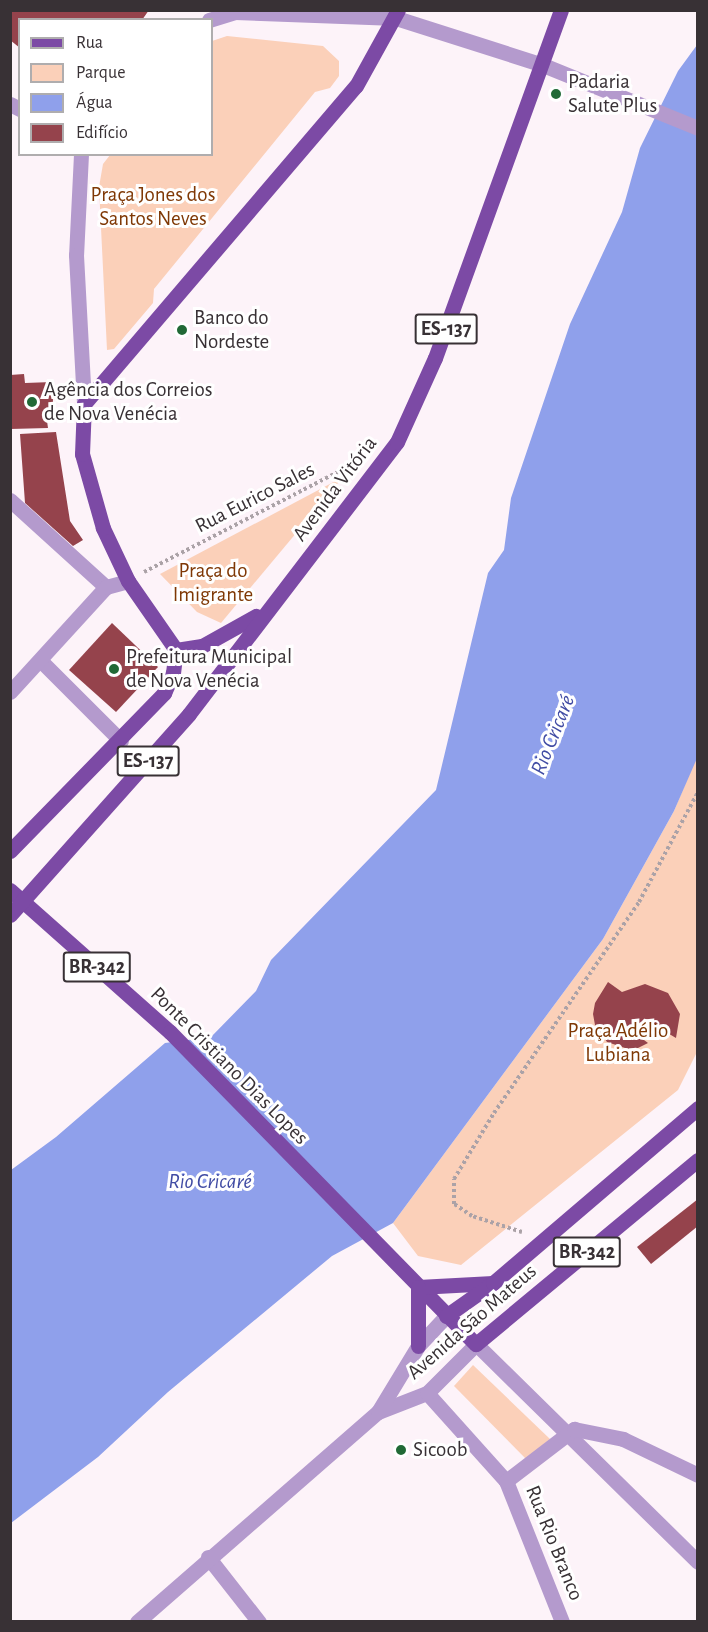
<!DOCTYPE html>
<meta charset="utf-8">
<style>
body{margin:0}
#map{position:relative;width:708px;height:1632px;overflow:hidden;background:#fdf3f9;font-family:"Alegreya Sans",sans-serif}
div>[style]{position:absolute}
.green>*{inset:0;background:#fbd0b9}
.water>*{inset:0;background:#8fa0eb}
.building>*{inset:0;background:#95434c}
.path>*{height:4px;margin-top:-2px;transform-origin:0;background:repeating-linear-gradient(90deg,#aba2a7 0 3px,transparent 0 6px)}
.minor>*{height:15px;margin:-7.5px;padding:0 7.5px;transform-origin:7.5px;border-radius:7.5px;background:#b49acd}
.major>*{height:15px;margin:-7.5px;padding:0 7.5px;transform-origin:7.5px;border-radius:7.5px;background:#7c4aa5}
.dots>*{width:16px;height:16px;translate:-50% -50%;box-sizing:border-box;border:3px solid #fff;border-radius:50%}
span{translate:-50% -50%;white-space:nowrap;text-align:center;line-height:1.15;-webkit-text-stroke:6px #fff;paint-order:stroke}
.shield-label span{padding:2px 4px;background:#fff;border:2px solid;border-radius:4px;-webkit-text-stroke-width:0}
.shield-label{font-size:20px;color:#383135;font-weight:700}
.poi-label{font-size:21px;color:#383135}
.left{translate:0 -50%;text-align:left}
.park-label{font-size:21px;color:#7f3805}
.street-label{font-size:21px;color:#383135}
.water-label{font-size:22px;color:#414ca4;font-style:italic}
.frame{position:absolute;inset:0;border:12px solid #383135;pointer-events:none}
.legend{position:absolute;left:18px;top:18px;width:195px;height:138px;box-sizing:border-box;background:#fff;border:2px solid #afadae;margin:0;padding:8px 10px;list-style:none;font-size:18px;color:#383135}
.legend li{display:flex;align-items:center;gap:12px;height:30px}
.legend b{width:30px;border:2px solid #afadae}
</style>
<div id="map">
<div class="green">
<i style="clip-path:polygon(227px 36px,323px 46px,339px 61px,339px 76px,330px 88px,315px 92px,154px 289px,153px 303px,114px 349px,107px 350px,99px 187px,103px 164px,110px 155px,212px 154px,212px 41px)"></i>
<i style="clip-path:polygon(343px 477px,221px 623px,197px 612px,160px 574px)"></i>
<i style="clip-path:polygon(697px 756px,697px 1052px,678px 1090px,461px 1265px,418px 1256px,393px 1223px,603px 939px,674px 811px)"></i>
<i style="clip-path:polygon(473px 1365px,550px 1439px,526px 1459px,454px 1386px)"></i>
</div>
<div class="water">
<i style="clip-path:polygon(697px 45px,698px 756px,674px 811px,603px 939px,393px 1223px,332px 1256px,168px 1392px,98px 1457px,11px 1523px,11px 1170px,56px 1137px,165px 1043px,211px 1037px,256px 991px,271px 960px,436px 790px,488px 573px,504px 550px,511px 498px,570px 324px,622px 212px,640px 148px,678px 71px)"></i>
</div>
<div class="building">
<i style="clip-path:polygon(10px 10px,149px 10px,142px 20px,20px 20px,20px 48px,10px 40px)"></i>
<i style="clip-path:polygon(24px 374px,25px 383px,52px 382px,54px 421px,47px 421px,48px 428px,10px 429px,10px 375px)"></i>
<i style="clip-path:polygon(56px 432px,70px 521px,83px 540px,73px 546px,25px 503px,20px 434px)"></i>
<i style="clip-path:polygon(112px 623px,158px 667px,116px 712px,69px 670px)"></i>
<i style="clip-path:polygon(608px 982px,622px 992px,645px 984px,668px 993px,680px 1014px,676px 1038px,654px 1025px,644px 1040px,648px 1043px,638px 1048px,628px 1049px,607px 1042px,595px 1025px,593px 1014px,595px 1003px)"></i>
<i style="clip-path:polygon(698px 1199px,698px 1226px,651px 1264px,637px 1247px)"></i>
</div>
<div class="path">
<i style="left:144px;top:572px;width:235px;rotate:-27.3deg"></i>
<i style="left:522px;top:1232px;width:52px;rotate:-162.3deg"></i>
<i style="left:472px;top:1216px;width:22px;rotate:-146deg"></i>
<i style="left:454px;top:1204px;width:25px;rotate:-90deg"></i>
<i style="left:454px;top:1179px;width:77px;rotate:-58.8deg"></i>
<i style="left:494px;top:1113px;width:256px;rotate:-55.5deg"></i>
<i style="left:639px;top:902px;width:125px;rotate:-61.8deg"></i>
</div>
<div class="minor">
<i style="left:209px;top:20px;width:27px;rotate:-17deg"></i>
<i style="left:235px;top:12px;width:161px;rotate:2.1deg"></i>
<i style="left:396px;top:18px;width:154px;rotate:17.7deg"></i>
<i style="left:543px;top:65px;width:167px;rotate:22.1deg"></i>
<i style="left:10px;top:104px;width:11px;rotate:27deg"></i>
<i style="left:81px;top:154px;width:101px;rotate:92.8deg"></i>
<i style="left:76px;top:255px;width:149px;rotate:86.9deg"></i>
<i style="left:10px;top:500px;width:130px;rotate:42.2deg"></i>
<i style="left:41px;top:661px;width:113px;rotate:45deg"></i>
<i style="left:10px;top:692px;width:142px;rotate:-47.6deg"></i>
<i style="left:106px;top:587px;width:23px;rotate:-15deg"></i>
<i style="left:427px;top:1393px;width:118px;rotate:48.1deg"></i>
<i style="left:506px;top:1481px;width:152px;rotate:68.3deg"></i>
<i style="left:378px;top:1412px;width:53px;rotate:-21.2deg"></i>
<i style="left:427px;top:1393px;width:69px;rotate:-45deg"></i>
<i style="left:476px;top:1344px;width:311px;rotate:44.5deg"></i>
<i style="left:506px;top:1481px;width:86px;rotate:-37.4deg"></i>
<i style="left:574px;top:1429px;width:50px;rotate:11.5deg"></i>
<i style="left:623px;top:1439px;width:83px;rotate:25.6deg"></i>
<i style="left:208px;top:1557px;width:83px;rotate:51.9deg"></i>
<i style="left:137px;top:1622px;width:320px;rotate:-41.1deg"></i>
<i style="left:378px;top:1412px;width:77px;rotate:-58.8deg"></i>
<i style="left:418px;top:1346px;width:41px;rotate:-47deg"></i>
</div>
<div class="major">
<i style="left:176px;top:650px;width:84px;rotate:-124.8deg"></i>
<i style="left:128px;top:581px;width:59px;rotate:-115.3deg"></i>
<i style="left:103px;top:528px;width:77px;rotate:-105.8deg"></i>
<i style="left:82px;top:454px;width:50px;rotate:-87.7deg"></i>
<i style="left:84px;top:404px;width:418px;rotate:-49.5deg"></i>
<i style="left:356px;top:86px;width:87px;rotate:-61.1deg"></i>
<i style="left:176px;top:650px;width:26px;rotate:-9deg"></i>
<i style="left:202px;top:646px;width:62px;rotate:-29.1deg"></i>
<i style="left:10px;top:851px;width:221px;rotate:-45.7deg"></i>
<i style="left:164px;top:693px;width:22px;rotate:-66deg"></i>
<i style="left:173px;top:673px;width:23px;rotate:-83deg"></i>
<i style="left:10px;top:890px;width:214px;rotate:41.6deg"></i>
<i style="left:170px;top:1032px;width:437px;rotate:45.6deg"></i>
<i style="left:476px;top:1344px;width:288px;rotate:-39.7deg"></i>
<i style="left:10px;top:915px;width:269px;rotate:-48.3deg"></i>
<i style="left:189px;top:714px;width:342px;rotate:-52.6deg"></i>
<i style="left:397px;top:442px;width:92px;rotate:-65.7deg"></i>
<i style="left:435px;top:358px;width:370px;rotate:-70.1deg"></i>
<i style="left:418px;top:1287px;width:75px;rotate:-3.1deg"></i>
<i style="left:446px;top:1316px;width:57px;rotate:-35.1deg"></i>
<i style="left:493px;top:1283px;width:270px;rotate:-40.5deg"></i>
<i style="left:418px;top:1346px;width:59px;rotate:-90deg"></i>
</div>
<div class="dots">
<i style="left:556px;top:94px;background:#216936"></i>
<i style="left:182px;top:330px;background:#216936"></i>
<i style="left:32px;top:402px;background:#216936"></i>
<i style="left:114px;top:669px;background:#216936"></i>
<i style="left:401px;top:1450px;background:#216936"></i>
</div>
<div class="shield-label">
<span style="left:446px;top:329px">ES-137</span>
<span style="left:148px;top:761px">ES-137</span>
<span style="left:97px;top:967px">BR-342</span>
<span style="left:587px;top:1252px">BR-342</span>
</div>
<div class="poi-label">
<span class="left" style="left:568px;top:94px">Padaria<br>Salute Plus</span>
<span class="left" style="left:194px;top:330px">Banco do<br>Nordeste</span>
<span class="left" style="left:44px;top:402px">Agência dos Correios<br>de Nova Venécia</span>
<span class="left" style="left:126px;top:669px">Prefeitura Municipal<br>de Nova Venécia</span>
<span class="left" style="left:413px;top:1450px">Sicoob</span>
</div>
<div class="park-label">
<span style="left:153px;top:207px">Praça Jones dos<br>Santos Neves</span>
<span style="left:213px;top:583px">Praça do<br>Imigrante</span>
<span style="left:618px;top:1043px">Praça Adélio<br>Lubiana</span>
</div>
<div class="street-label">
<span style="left:335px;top:489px;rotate:-53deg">Avenida Vitória</span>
<span style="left:255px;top:498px;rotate:-27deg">Rua Eurico Sales</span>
<span style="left:229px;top:1066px;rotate:45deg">Ponte Cristiano Dias Lopes</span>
<span style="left:472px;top:1322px;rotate:-41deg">Avenida São Mateus</span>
<span style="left:554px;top:1543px;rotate:68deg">Rua Rio Branco</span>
</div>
<div class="water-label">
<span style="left:553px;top:735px;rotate:-68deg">Rio Cricaré</span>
<span style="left:210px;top:1182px">Rio Cricaré</span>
</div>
<div class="frame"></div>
<ul class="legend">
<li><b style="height:8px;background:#7c4aa5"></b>Rua</li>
<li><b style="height:16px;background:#fbd0b9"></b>Parque</li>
<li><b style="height:16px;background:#8fa0eb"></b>Água</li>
<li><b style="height:16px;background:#95434c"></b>Edifício</li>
</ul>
</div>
